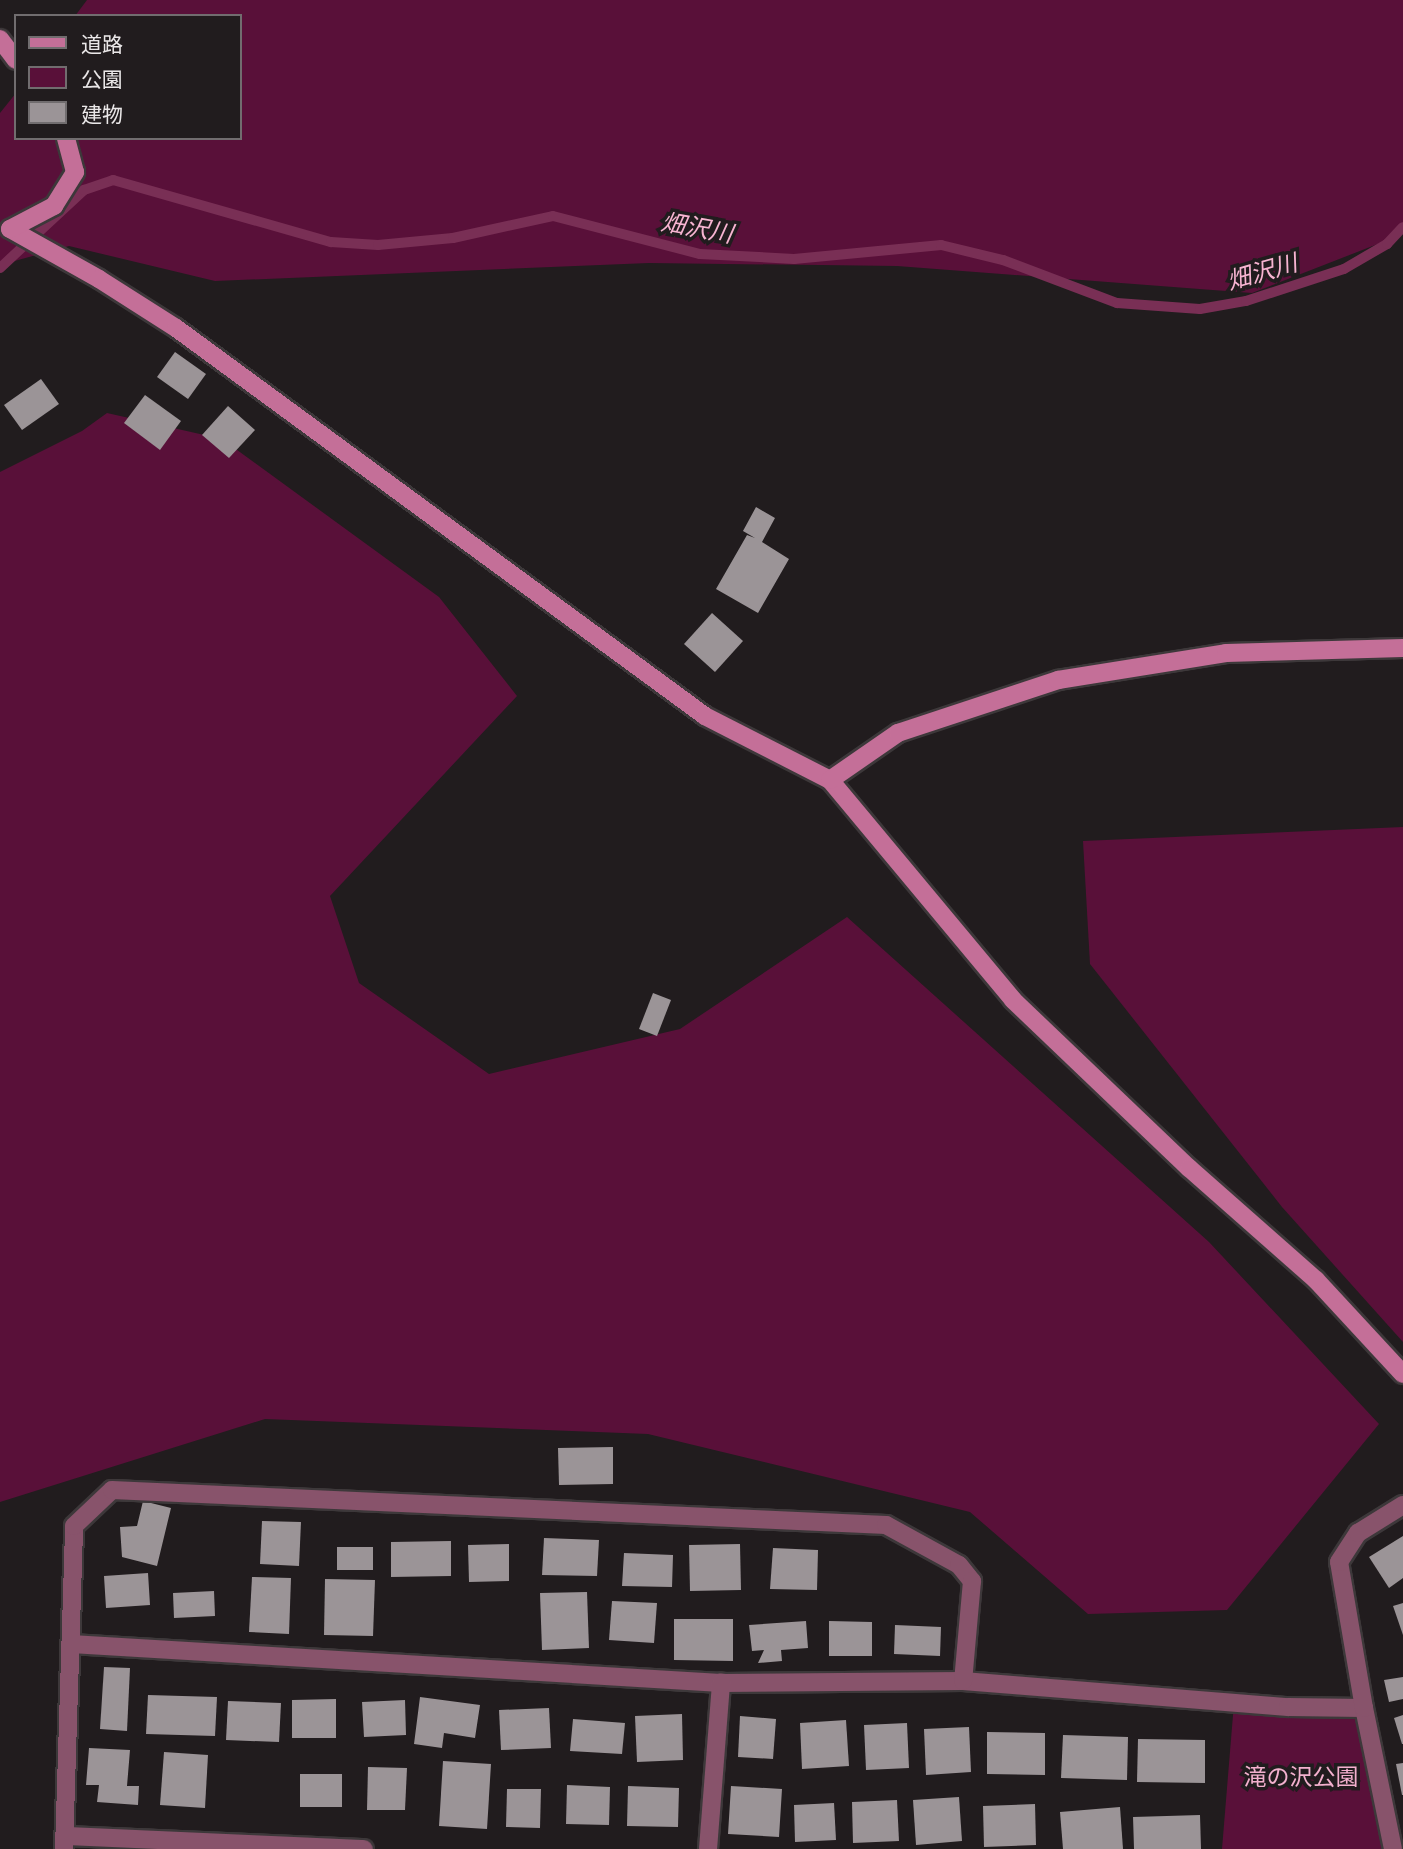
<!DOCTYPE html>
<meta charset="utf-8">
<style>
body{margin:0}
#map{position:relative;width:1403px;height:1849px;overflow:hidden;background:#211c1e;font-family:"Space Grotesk","Noto Sans JP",sans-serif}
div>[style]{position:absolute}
.green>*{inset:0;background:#591039}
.stream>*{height:10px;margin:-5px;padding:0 5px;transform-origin:5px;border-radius:5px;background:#792f55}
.building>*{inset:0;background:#9b9497}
.roads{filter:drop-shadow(2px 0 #3d383a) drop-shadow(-2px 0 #3d383a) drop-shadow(0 2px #3d383a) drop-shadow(0 -2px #3d383a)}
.street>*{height:18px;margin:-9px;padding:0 9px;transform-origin:9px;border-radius:9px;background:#88536b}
.secondary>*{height:18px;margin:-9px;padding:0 9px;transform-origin:9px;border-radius:9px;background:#c46f98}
span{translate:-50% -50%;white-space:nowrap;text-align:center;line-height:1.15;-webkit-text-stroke:7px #211c1e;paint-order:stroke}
.park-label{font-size:23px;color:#f3b0ce}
.water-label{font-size:24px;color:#f7b4d1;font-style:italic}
.legend{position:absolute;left:14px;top:14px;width:228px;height:126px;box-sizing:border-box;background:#211c1e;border:2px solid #716d6f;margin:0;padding:9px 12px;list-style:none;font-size:21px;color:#eae7e8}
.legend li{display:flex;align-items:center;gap:14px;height:35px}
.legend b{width:35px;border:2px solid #716d6f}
</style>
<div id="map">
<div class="green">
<i style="clip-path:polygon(87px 0,1403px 0,1403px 227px,1388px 240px,1252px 293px,897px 266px,649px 263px,215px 281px,69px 246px,0 265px,0 113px,16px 93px,16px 138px,240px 138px,240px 16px,75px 16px)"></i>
<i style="clip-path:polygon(107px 413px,222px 439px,439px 597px,517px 696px,330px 896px,359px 983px,489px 1074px,680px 1029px,847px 917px,1209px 1242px,1379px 1424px,1227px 1610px,1088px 1614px,970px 1512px,648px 1434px,265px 1419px,0 1502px,0 472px,82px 431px)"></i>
<i style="clip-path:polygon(1403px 827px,1403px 1342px,1282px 1207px,1090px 964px,1083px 841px)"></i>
<i style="clip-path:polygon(1234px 1703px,1364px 1708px,1388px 1849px,1222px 1849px)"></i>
</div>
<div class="stream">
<i style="left:0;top:268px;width:115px;rotate:-42.9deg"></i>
<i style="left:84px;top:190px;width:31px;rotate:-19deg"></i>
<i style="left:113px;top:180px;width:227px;rotate:15.9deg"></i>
<i style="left:331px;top:242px;width:47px;rotate:3.7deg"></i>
<i style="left:378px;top:245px;width:75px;rotate:-5.3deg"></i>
<i style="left:453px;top:238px;width:102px;rotate:-12.4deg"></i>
<i style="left:553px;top:216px;width:152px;rotate:14.5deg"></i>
<i style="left:700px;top:254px;width:94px;rotate:3deg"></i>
<i style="left:794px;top:259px;width:148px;rotate:-5.4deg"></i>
<i style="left:941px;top:245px;width:64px;rotate:13.6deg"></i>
<i style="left:1003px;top:260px;width:122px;rotate:20.7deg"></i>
<i style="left:1117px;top:303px;width:83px;rotate:4.1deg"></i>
<i style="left:1200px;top:309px;width:47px;rotate:-9.9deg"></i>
<i style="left:1246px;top:301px;width:103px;rotate:-18.1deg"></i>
<i style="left:1344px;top:269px;width:50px;rotate:-30.2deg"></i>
<i style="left:1387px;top:244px;width:23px;rotate:-47deg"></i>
</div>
<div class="building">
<i style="clip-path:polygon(175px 352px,206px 374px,188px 399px,157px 377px)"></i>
<i style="clip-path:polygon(41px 379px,59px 404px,22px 430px,4px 405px)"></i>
<i style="clip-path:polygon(145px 395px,181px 421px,160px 450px,124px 423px)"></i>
<i style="clip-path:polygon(228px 406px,255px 430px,229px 458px,202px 435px)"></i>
<i style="clip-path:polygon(756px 507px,775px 518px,762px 542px,789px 559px,758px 613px,716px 589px,747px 535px,755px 538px,743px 531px)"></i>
<i style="clip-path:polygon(712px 613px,743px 641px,715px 672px,684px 644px)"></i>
<i style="clip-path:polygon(653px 993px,671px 1000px,657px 1036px,639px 1029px)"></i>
<i style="clip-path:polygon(613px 1447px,613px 1484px,559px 1485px,558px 1448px)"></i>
<i style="clip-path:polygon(143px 1501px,171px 1508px,157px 1566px,122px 1557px,120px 1527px,137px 1526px)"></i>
<i style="clip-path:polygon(262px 1521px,301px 1522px,299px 1566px,260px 1564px)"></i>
<i style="clip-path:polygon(1403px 1536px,1403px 1578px,1389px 1588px,1369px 1557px)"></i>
<i style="clip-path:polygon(544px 1538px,599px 1540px,597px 1576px,542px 1575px)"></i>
<i style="clip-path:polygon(451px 1541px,451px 1576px,391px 1577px,391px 1542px)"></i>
<i style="clip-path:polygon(509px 1544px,509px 1581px,469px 1582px,468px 1545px)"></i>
<i style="clip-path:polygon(740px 1544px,741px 1590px,690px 1591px,689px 1545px)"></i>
<i style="clip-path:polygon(337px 1547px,373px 1547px,373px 1570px,337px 1570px)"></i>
<i style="clip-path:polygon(773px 1548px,818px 1550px,817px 1590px,770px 1589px)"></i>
<i style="clip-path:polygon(624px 1553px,673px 1555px,672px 1587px,622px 1586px)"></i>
<i style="clip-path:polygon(148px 1573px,150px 1605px,106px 1608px,104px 1576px)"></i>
<i style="clip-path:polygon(252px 1577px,291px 1578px,289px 1634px,249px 1632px)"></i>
<i style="clip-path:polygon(325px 1579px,375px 1580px,373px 1636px,324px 1635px)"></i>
<i style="clip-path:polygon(214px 1591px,215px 1616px,174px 1618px,173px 1593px)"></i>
<i style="clip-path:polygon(587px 1592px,589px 1648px,542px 1650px,540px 1593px)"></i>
<i style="clip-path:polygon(612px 1601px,657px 1603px,654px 1643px,609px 1640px)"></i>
<i style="clip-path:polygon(1403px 1603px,1403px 1635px,1393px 1606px)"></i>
<i style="clip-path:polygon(674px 1619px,733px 1619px,733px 1661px,674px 1660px)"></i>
<i style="clip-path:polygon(806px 1621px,808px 1648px,781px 1650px,782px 1661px,758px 1663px,764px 1650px,752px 1651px,749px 1625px)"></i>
<i style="clip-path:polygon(829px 1621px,872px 1622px,872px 1656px,829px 1656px)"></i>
<i style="clip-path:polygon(895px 1625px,941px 1627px,940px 1656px,894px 1654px)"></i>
<i style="clip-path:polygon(104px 1667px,130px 1668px,127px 1731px,100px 1729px)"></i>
<i style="clip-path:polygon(1403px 1677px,1403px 1699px,1389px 1702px,1384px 1680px)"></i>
<i style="clip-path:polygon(148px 1695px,217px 1697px,215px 1736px,146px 1734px)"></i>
<i style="clip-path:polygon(420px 1697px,480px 1705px,475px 1738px,444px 1733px,442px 1748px,414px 1744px)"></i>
<i style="clip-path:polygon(336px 1699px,336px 1738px,292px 1738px,292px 1700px)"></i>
<i style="clip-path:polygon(405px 1700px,406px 1735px,364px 1737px,362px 1702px)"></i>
<i style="clip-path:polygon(228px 1701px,281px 1703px,279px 1742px,226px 1740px)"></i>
<i style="clip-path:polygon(549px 1708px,551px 1748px,501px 1750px,499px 1710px)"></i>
<i style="clip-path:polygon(682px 1714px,683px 1760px,637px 1762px,635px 1716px)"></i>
<i style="clip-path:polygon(1403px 1715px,1403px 1744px,1402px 1744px,1394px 1718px)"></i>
<i style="clip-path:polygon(740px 1716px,776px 1719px,773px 1759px,738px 1757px)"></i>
<i style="clip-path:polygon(573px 1719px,625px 1723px,622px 1754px,570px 1751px)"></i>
<i style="clip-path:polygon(846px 1720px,849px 1766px,802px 1769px,800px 1723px)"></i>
<i style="clip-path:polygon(907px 1723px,909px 1768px,866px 1770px,864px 1725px)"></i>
<i style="clip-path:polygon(969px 1727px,971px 1772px,926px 1775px,924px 1729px)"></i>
<i style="clip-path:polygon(987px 1732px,1045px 1733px,1045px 1775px,987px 1774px)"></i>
<i style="clip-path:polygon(1063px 1735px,1128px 1737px,1127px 1780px,1061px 1778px)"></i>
<i style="clip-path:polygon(1138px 1739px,1205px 1740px,1205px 1783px,1137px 1782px)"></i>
<i style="clip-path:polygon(89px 1748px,130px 1750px,127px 1786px,139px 1786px,138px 1805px,97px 1802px,99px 1785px,86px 1785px)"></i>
<i style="clip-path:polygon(164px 1752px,208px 1755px,205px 1808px,160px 1805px)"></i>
<i style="clip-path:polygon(443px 1761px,491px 1764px,487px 1829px,439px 1826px)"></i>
<i style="clip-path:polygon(1403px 1763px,1403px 1795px,1402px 1795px,1396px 1764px)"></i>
<i style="clip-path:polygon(368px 1767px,407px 1768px,405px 1810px,367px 1810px)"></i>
<i style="clip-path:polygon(300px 1774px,342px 1774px,342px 1807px,300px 1807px)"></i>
<i style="clip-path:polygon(567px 1785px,610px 1787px,609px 1825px,566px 1824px)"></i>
<i style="clip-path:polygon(628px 1786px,679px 1788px,678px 1827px,627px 1826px)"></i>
<i style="clip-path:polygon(731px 1786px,782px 1789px,779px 1837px,728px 1834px)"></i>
<i style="clip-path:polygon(507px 1789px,541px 1789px,540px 1828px,506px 1827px)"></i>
<i style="clip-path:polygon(959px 1797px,962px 1841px,916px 1845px,913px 1800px)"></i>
<i style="clip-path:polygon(897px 1800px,899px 1841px,853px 1843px,852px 1802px)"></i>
<i style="clip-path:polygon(834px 1803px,836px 1840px,795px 1842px,794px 1805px)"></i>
<i style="clip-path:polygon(1035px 1804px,1036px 1845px,984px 1847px,983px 1806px)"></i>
<i style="clip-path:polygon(1120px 1807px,1123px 1849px,1063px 1849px,1060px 1812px)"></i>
<i style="clip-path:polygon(1200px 1815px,1201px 1849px,1134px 1849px,1133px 1817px)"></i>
</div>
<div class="roads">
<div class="street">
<i style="left:71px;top:1644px;width:651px;rotate:3.43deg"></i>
<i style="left:721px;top:1683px;width:242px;rotate:-0.5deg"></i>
<i style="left:963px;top:1681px;width:326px;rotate:4.6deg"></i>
<i style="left:1288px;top:1707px;width:76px;rotate:0.8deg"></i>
<i style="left:65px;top:1836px;width:299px;rotate:2.5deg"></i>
<i style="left:64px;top:1849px;width:323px;rotate:-88.2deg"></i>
<i style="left:74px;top:1526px;width:52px;rotate:-43.5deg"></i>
<i style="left:112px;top:1490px;width:775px;rotate:2.59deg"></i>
<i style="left:886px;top:1525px;width:83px;rotate:28.7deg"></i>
<i style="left:959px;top:1565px;width:21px;rotate:51deg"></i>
<i style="left:972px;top:1581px;width:100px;rotate:95.1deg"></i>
<i style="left:708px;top:1849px;width:167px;rotate:-85.5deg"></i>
<i style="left:1393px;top:1849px;width:144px;rotate:-101.6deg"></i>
<i style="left:1364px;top:1708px;width:148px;rotate:-99.7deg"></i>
<i style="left:1339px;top:1562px;width:35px;rotate:-57deg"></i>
<i style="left:1358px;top:1533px;width:53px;rotate:-31.9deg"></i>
</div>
<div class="secondary">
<i style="left:0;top:39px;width:26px;rotate:53deg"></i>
<i style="left:10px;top:229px;width:102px;rotate:29.3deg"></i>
<i style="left:99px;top:279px;width:91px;rotate:32.5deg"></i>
<i style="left:176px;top:328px;width:656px;rotate:36.26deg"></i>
<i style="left:705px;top:716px;width:140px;rotate:27.1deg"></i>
<i style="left:830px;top:780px;width:286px;rotate:50.2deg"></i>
<i style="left:1013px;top:1000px;width:243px;rotate:43.7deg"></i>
<i style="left:1189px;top:1168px;width:169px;rotate:41.4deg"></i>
<i style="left:1316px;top:1280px;width:128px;rotate:47.2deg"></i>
<i style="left:10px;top:229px;width:50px;rotate:-27.6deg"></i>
<i style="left:54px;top:206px;width:40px;rotate:-58deg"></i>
<i style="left:75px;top:172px;width:35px;rotate:-105deg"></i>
<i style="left:830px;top:780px;width:83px;rotate:-34.7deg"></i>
<i style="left:898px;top:733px;width:169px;rotate:-18.3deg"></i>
<i style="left:1058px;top:680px;width:170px;rotate:-9.1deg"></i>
<i style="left:1226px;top:653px;width:177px;rotate:-1.6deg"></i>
</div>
</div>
<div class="park-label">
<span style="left:1301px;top:1777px">滝の沢公園</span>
</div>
<div class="water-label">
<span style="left:697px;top:228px;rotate:10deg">畑沢川</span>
<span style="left:1262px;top:272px;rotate:-16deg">畑沢川</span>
</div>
<ul class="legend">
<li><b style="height:9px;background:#c46f98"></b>道路</li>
<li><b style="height:19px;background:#591039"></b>公園</li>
<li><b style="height:19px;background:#9b9497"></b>建物</li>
</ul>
</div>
